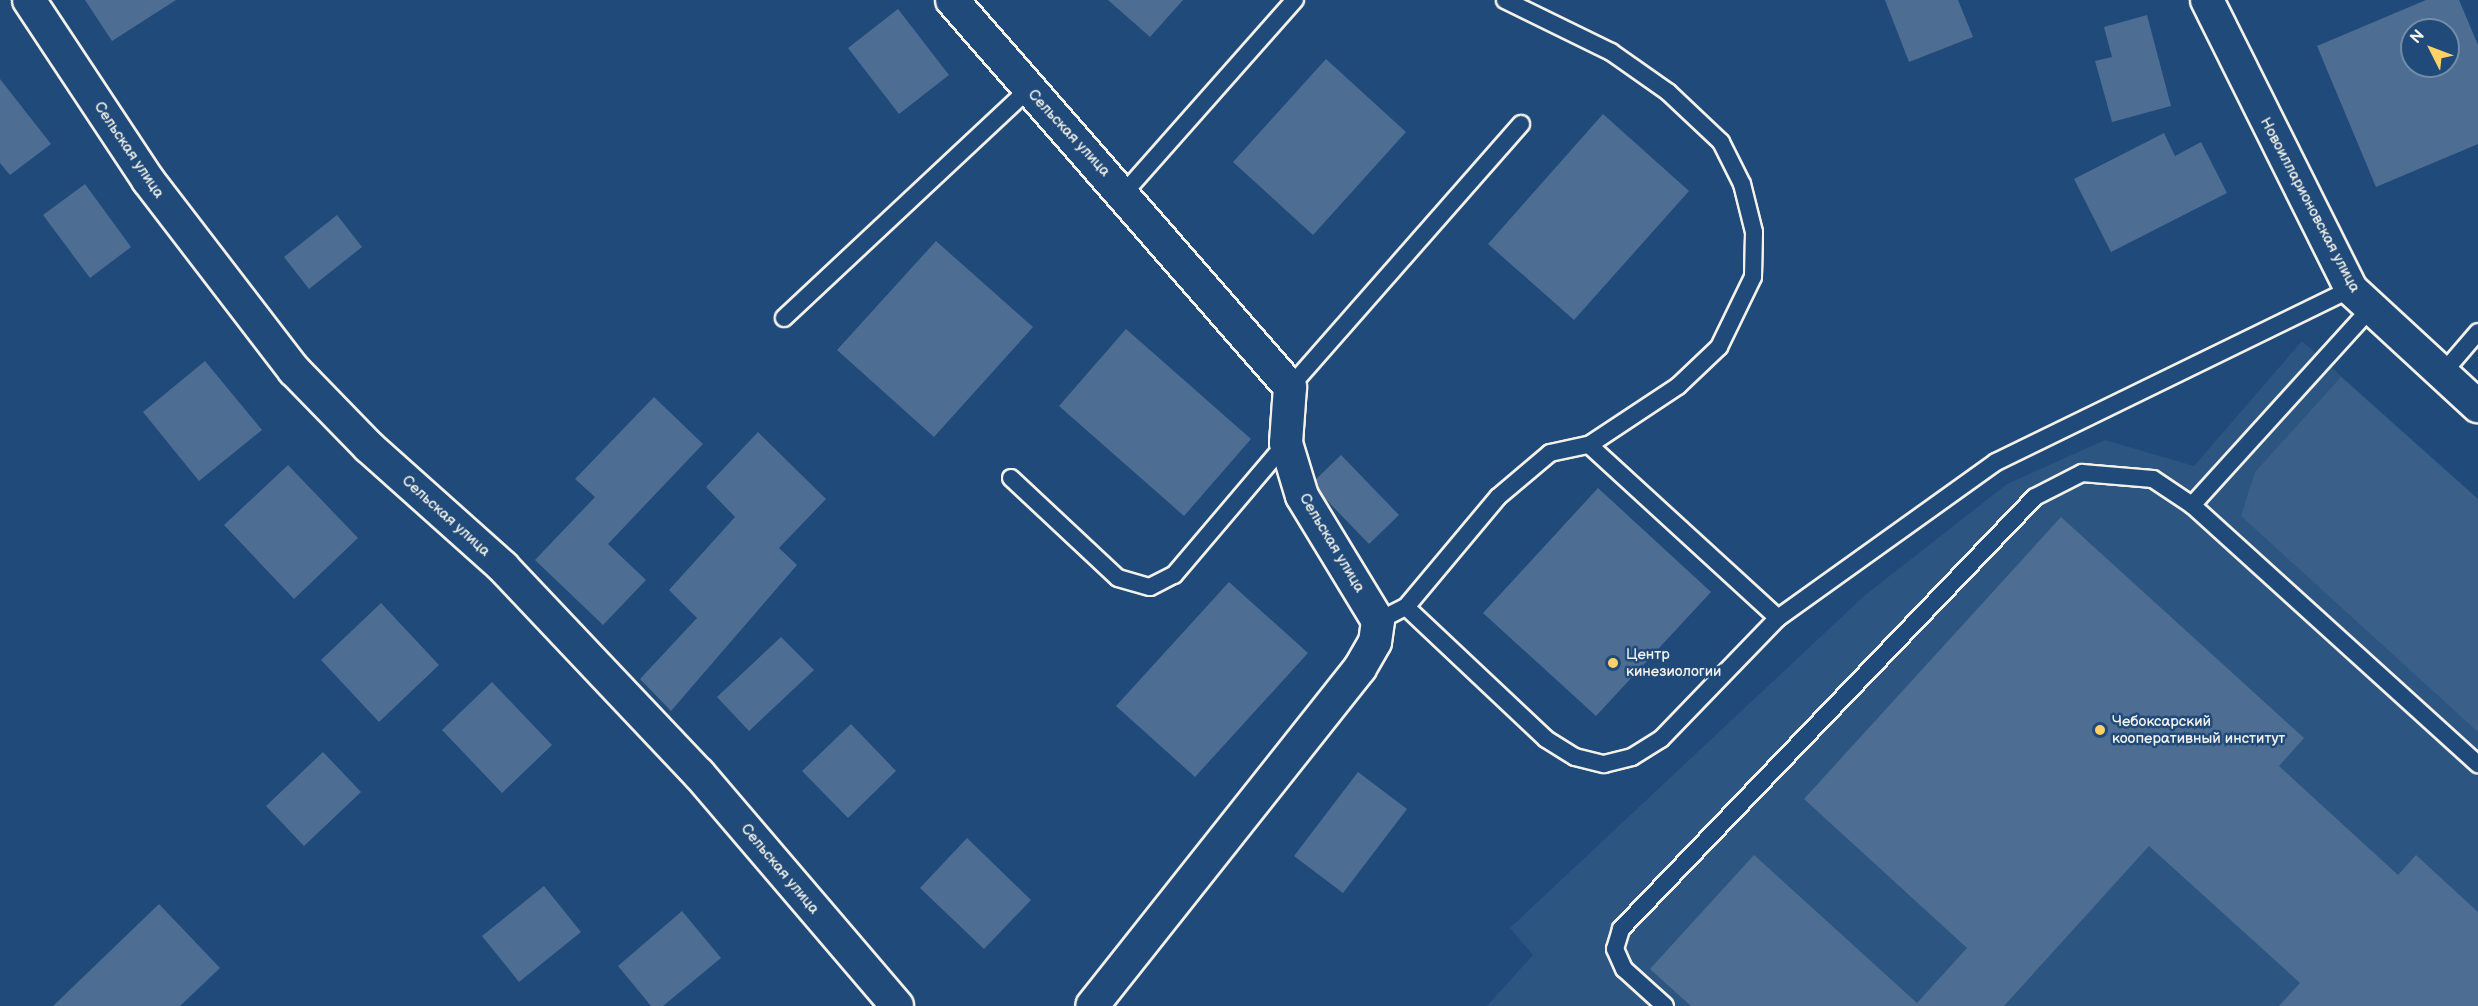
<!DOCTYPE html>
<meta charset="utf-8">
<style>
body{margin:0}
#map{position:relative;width:2478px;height:1006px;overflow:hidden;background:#1f4a7a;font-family:"Balsamiq Sans",sans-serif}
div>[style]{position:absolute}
.built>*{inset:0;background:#2d5581}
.green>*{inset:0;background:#3a5f88}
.building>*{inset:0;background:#4d6e92}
.roads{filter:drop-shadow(2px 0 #f4f1e8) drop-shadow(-2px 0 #f4f1e8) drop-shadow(0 2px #f4f1e8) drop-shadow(0 -2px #f4f1e8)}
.lane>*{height:16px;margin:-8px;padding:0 8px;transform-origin:8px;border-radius:8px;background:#1f4a7a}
.street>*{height:32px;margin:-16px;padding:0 16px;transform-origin:16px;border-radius:16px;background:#1f4a7a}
.dots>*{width:16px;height:16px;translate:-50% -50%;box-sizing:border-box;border:3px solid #1f4a7a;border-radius:50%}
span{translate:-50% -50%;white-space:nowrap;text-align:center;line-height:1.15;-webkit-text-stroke:5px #1f4a7a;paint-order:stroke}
.street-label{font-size:15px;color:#f4f1e8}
.poi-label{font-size:15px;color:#f4f1e8}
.left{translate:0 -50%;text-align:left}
.north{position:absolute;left:2400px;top:18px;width:60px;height:60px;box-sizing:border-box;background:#1f4a7a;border:2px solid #748da6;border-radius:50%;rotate:312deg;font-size:16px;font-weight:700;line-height:24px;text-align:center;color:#f4f1e8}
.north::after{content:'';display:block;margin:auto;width:21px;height:27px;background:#ffd166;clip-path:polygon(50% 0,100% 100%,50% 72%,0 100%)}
</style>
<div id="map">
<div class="built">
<i style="clip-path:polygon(2302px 341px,2478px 499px,2478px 1006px,1487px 1006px,1533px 955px,1510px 928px,1864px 596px,2007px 484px,2105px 440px,2194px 466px)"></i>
</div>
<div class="green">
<i style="clip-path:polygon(2341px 377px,2478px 499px,2478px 732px,2241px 516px,2255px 472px)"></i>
</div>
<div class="building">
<i style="clip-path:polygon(85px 0,176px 0,112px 41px)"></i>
<i style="clip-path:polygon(1108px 0,1183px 0,1150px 37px)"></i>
<i style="clip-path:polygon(1885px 0,1958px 0,1973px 37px,1909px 62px)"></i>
<i style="clip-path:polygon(evenodd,2426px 0,2459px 0,2478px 45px,2478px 144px,2376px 187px,2317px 46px,2426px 0,2412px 30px,2448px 30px,2448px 66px,2412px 66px,2412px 30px)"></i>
<i style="clip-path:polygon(898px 9px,949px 75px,899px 114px,848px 48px)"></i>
<i style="clip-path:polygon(2147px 15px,2171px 106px,2112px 122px,2095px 61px,2112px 57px,2104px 27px)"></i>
<i style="clip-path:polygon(1326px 59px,1406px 132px,1313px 235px,1233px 162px)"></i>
<i style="clip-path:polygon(0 79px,51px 144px,10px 175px,0 163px)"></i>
<i style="clip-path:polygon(1603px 114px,1689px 191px,1574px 320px,1488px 244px)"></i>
<i style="clip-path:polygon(2164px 133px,2175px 156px,2201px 142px,2227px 193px,2111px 252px,2074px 179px)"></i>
<i style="clip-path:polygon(85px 184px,131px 247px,90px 278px,43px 215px)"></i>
<i style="clip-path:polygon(337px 215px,362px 247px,309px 289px,284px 257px)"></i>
<i style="clip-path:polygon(936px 241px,1033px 327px,934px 437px,837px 350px)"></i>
<i style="clip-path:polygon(1126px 329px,1251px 439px,1184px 516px,1059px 406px)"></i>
<i style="clip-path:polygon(205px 361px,262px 430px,199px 481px,143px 412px)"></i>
<i style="clip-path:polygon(654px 397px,703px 444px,608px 544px,646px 580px,603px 625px,535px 560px,595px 497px,575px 479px)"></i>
<i style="clip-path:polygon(758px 432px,826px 499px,779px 548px,797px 565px,671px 711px,640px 679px,697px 618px,669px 590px,735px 517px,706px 487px)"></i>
<i style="clip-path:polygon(1341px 455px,1399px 515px,1369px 544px,1311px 484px)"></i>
<i style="clip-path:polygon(288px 465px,358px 538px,294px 599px,224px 525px)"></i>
<i style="clip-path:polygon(1598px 488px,1711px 592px,1596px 716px,1483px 613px)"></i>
<i style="clip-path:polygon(2061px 517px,2304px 738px,2279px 766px,2398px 875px,2416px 855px,2478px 912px,2478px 1006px,2279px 1006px,2300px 983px,2149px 846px,2004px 1006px,1691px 1006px,1650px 969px,1754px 855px,1917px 1003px,1967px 948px,1804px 799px)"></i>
<i style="clip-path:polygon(1229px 582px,1308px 653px,1195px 777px,1116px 706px)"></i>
<i style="clip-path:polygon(381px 603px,439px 665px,379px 722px,321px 660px)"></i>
<i style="clip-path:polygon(781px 637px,814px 670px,749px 731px,717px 697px)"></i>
<i style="clip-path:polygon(492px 682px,552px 745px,502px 793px,442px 730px)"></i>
<i style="clip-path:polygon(851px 724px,896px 771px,848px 818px,802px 771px)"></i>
<i style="clip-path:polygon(323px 752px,361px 792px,304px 846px,266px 806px)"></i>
<i style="clip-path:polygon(1358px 772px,1407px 809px,1343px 893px,1294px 856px)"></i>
<i style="clip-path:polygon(967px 838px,1031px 900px,984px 949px,920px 888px)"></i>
<i style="clip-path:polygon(544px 886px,581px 932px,519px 982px,482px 936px)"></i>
<i style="clip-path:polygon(159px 904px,220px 968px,180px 1006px,53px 1006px)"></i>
<i style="clip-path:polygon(682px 911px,721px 958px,663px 1006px,651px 1006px,618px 966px)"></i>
</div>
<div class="roads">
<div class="lane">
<i style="left:1124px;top:193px;width:258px;rotate:-48.5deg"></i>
<i style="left:2370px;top:309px;width:265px;rotate:132.2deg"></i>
<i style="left:2192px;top:505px;width:386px;rotate:42.2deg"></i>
<i style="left:784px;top:318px;width:335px;rotate:-43.1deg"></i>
<i style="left:2442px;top:374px;width:55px;rotate:-49.4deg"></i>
<i style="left:1290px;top:387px;width:350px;rotate:-48.7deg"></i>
<i style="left:1011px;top:478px;width:146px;rotate:43.1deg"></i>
<i style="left:1118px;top:578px;width:33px;rotate:16deg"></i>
<i style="left:1150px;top:587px;width:27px;rotate:-27deg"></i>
<i style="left:1174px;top:575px;width:173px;rotate:-49.7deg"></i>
<i style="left:1406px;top:607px;width:192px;rotate:43.3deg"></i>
<i style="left:1546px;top:739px;width:34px;rotate:32deg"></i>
<i style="left:1575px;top:757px;width:30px;rotate:14deg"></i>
<i style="left:1604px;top:764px;width:29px;rotate:-14deg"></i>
<i style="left:1632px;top:757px;width:34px;rotate:-32deg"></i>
<i style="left:1661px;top:739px;width:168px;rotate:-46deg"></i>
<i style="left:1778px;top:618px;width:256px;rotate:-137.5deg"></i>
<i style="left:1778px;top:618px;width:268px;rotate:-35.6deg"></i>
<i style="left:1996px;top:462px;width:395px;rotate:-26deg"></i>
<i style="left:1378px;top:621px;width:31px;rotate:-27deg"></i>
<i style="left:1406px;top:607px;width:143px;rotate:-50.1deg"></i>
<i style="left:1498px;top:497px;width:68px;rotate:-40.2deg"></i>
<i style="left:1550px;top:453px;width:40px;rotate:-12deg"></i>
<i style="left:1589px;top:445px;width:107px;rotate:-33.5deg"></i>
<i style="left:1678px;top:386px;width:57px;rotate:-43.6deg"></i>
<i style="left:1719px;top:347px;width:78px;rotate:-64.1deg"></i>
<i style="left:1753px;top:277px;width:45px;rotate:-88.7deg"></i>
<i style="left:1754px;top:232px;width:49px;rotate:-104deg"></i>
<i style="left:1742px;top:184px;width:47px;rotate:-116.6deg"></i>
<i style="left:1721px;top:142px;width:73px;rotate:-136.7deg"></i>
<i style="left:1668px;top:92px;width:70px;rotate:-144.9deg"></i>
<i style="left:1611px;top:52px;width:118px;rotate:-153.9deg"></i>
<i style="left:1665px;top:1006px;width:55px;rotate:-137.9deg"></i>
<i style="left:1624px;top:969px;width:22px;rotate:-114deg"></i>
<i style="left:1615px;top:949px;width:21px;rotate:-73deg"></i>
<i style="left:1621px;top:929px;width:598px;rotate:-46.22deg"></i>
<i style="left:2035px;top:497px;width:53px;rotate:-27.1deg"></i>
<i style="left:2082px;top:473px;width:71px;rotate:4.8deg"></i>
<i style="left:2153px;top:479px;width:47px;rotate:33.7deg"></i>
</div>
<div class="street">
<i style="left:29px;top:0;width:216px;rotate:56.5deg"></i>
<i style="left:148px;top:180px;width:240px;rotate:52.5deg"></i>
<i style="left:294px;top:370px;width:107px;rotate:45.8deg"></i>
<i style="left:369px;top:447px;width:180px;rotate:41.8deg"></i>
<i style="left:503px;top:567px;width:285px;rotate:46.6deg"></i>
<i style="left:699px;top:774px;width:305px;rotate:49.5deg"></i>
<i style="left:952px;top:0;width:514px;rotate:48.87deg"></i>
<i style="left:1290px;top:387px;width:56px;rotate:94.1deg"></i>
<i style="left:1286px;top:443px;width:55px;rotate:73.2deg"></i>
<i style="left:1302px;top:496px;width:146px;rotate:58.7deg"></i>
<i style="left:1378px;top:621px;width:21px;rotate:98deg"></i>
<i style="left:1375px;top:642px;width:30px;rotate:120deg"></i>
<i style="left:1360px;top:668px;width:431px;rotate:128.4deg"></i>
<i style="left:2207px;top:0;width:323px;rotate:63.5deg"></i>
<i style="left:2351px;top:289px;width:173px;rotate:42.7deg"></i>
</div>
</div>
<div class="dots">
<i style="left:1613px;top:663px;background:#ffd166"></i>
<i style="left:2100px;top:730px;background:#ffd166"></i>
</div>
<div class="street-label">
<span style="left:1069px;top:133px;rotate:47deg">Сельская улица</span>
<span style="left:129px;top:150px;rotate:56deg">Сельская улица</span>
<span style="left:2310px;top:205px;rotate:62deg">Новоилларионовская улица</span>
<span style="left:446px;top:516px;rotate:42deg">Сельская улица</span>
<span style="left:1332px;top:543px;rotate:59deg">Сельская улица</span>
<span style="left:780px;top:869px;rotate:50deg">Сельская улица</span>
</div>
<div class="poi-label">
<span class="left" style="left:1626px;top:663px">Центр<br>кинезиологии</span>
<span class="left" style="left:2112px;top:730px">Чебоксарский<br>кооперативный институт</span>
</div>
<div class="north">N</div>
</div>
